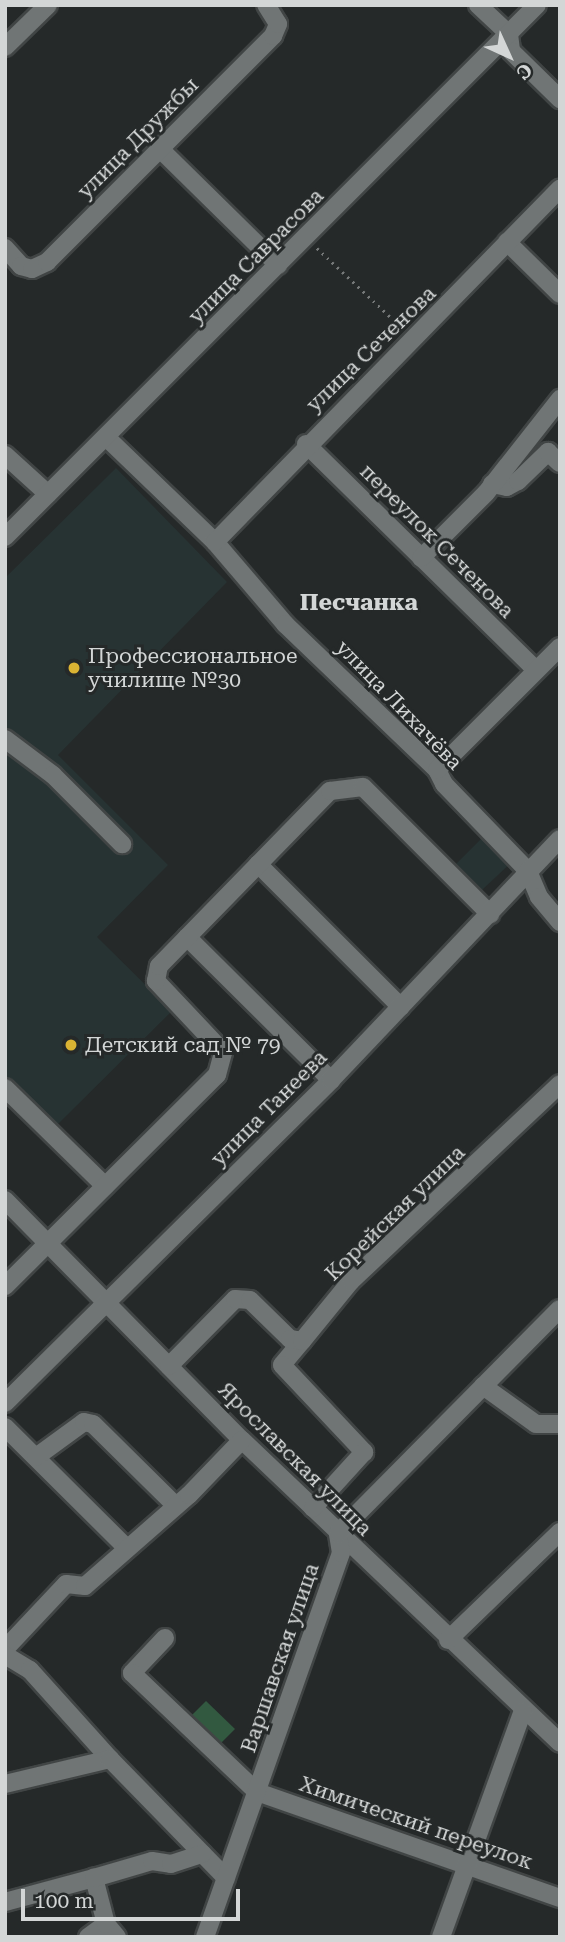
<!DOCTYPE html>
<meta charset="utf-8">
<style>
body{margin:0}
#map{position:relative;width:565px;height:1942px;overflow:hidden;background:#252929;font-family:"Roboto Serif",serif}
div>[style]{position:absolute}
.built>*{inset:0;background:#273333}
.green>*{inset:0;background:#325940}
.path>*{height:2.5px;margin-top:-1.25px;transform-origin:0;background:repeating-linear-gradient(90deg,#767979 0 2px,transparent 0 7px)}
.roads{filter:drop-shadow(2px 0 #414545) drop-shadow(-2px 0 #414545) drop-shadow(0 2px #414545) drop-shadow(0 -2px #414545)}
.minor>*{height:18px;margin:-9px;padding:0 9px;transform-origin:9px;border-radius:9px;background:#707575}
.dots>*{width:19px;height:19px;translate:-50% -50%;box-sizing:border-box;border:4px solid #252929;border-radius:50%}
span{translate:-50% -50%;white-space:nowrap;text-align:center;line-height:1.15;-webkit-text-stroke:6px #252929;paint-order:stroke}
.street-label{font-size:21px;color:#d3d6d6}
.poi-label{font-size:21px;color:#d3d6d6}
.left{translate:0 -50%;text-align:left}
.neighbourhood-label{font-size:23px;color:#d3d6d6;font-weight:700}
.frame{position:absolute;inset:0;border:7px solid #d3d6d6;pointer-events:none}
.north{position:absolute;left:474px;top:21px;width:70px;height:70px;-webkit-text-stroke:5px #252929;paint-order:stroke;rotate:135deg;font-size:19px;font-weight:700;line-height:28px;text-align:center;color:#d3d6d6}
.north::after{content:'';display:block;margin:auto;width:24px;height:32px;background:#d3d6d6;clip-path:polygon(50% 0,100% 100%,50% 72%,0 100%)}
.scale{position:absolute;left:21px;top:1889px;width:219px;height:32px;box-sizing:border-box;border:4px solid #d3d6d6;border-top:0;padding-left:9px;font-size:21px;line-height:24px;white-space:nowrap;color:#d3d6d6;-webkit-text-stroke:5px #252929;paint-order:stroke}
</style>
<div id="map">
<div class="built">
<i style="clip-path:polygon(116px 468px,227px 582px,58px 755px,168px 865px,97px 937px,172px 1011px,54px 1128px,5px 1079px,5px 578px)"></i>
<i style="clip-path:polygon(486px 834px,513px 861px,482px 890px,456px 864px)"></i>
</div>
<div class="green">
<i style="clip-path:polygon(206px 1701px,235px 1729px,217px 1747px,188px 1719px)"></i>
</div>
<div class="path">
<i style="left:317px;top:248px;width:115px;rotate:43.2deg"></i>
</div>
<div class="roads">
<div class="minor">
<i style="left:478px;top:5px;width:42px;rotate:43.1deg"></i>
<i style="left:509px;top:34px;width:17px;rotate:83deg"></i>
<i style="left:511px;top:51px;width:69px;rotate:44.4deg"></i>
<i style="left:5px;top:47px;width:60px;rotate:-44.3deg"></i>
<i style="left:159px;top:148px;width:167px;rotate:44.5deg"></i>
<i style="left:507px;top:242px;width:74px;rotate:44.5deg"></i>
<i style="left:5px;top:248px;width:24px;rotate:48deg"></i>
<i style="left:21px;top:266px;width:11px;rotate:15deg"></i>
<i style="left:32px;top:269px;width:17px;rotate:-25deg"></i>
<i style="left:47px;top:262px;width:320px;rotate:-45deg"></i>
<i style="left:273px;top:36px;width:13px;rotate:-67deg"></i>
<i style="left:278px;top:24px;width:22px;rotate:-122deg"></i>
<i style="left:107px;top:438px;width:150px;rotate:43.9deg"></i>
<i style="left:215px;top:542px;width:108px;rotate:49.5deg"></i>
<i style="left:285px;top:624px;width:211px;rotate:43.8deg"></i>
<i style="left:437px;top:770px;width:16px;rotate:63deg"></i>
<i style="left:444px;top:784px;width:121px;rotate:46deg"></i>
<i style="left:528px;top:871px;width:28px;rotate:67deg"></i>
<i style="left:539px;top:897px;width:33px;rotate:50deg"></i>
<i style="left:306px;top:444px;width:322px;rotate:44.5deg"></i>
<i style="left:5px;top:455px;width:58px;rotate:42.2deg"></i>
<i style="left:492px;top:484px;width:15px;rotate:11deg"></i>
<i style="left:507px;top:487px;width:13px;rotate:-29deg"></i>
<i style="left:518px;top:481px;width:42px;rotate:-44deg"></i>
<i style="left:548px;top:452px;width:16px;rotate:43deg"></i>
<i style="left:5px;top:537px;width:752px;rotate:-45deg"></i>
<i style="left:215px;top:542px;width:494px;rotate:-45.7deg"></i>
<i style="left:421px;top:558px;width:92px;rotate:-45deg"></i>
<i style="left:486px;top:493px;width:120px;rotate:-51.8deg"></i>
<i style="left:5px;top:739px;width:60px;rotate:36.9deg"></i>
<i style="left:53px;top:775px;width:98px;rotate:45deg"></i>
<i style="left:437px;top:770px;width:174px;rotate:-45deg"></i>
<i style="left:258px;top:864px;width:202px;rotate:45deg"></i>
<i style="left:187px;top:937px;width:203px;rotate:44.8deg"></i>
<i style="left:5px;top:1088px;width:140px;rotate:44.4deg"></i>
<i style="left:5px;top:1200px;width:337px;rotate:45.4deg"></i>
<i style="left:242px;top:1440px;width:439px;rotate:43.6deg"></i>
<i style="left:5px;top:1286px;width:299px;rotate:-44.9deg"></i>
<i style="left:217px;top:1075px;width:24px;rotate:-75deg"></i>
<i style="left:223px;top:1052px;width:98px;rotate:-133.3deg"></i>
<i style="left:156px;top:981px;width:15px;rotate:-79deg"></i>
<i style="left:159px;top:966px;width:245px;rotate:-45.7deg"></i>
<i style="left:330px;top:791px;width:33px;rotate:-7deg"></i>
<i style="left:363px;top:787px;width:180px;rotate:45deg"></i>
<i style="left:302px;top:1341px;width:31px;rotate:130deg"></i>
<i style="left:282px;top:1365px;width:120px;rotate:46.7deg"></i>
<i style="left:364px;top:1452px;width:76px;rotate:132.3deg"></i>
<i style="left:169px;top:1366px;width:94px;rotate:-45.4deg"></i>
<i style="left:235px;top:1299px;width:15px;rotate:4deg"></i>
<i style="left:250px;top:1300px;width:56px;rotate:44.3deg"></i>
<i style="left:290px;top:1339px;width:12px;rotate:9deg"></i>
<i style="left:302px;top:1341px;width:77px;rotate:-50.8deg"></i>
<i style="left:351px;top:1281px;width:287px;rotate:-43.3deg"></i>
<i style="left:483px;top:1386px;width:65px;rotate:35.6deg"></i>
<i style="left:536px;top:1424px;width:24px"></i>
<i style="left:5px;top:1403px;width:459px;rotate:-44.7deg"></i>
<i style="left:331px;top:1080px;width:332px;rotate:-46.5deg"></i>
<i style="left:5px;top:1427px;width:170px;rotate:44.8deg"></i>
<i style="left:36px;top:1457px;width:59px;rotate:-36.1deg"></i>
<i style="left:84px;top:1422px;width:9px;rotate:13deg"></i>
<i style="left:93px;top:1424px;width:114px;rotate:44.6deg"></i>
<i style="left:165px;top:1638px;width:48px;rotate:133.3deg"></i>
<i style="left:132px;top:1673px;width:173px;rotate:43.6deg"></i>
<i style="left:257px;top:1792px;width:321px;rotate:19.3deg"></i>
<i style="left:448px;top:1640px;width:156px;rotate:-44deg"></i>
<i style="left:5px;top:1649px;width:89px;rotate:-46.8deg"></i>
<i style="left:66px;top:1584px;width:19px;rotate:6deg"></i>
<i style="left:85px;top:1586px;width:138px;rotate:-41.2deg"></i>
<i style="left:189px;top:1495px;width:76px;rotate:-46.1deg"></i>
<i style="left:5px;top:1655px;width:29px;rotate:31deg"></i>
<i style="left:30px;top:1670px;width:120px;rotate:48deg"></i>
<i style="left:5px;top:1784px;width:108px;rotate:-13.4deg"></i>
<i style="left:110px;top:1759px;width:166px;rotate:45.7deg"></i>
<i style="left:5px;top:1902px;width:92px;rotate:-15.1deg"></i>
<i style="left:88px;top:1937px;width:22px;rotate:-36deg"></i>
<i style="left:117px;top:1937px;width:17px;rotate:-130deg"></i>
<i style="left:106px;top:1924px;width:48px;rotate:-104.6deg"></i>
<i style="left:94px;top:1878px;width:60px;rotate:-16.3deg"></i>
<i style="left:152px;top:1861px;width:19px;rotate:9deg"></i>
<i style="left:171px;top:1864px;width:33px;rotate:-18deg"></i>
<i style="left:205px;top:1937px;width:407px;rotate:-70.5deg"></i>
<i style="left:341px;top:1553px;width:20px;rotate:-99deg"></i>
<i style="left:338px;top:1533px;width:315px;rotate:-45.3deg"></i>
<i style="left:441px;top:1937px;width:240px;rotate:-70.1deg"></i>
</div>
</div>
<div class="dots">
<i style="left:74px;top:668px;background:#dab333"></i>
<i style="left:71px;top:1045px;background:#dab333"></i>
</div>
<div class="street-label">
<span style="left:138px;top:138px;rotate:-45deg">улица Дружбы</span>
<span style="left:256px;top:256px;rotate:-45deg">улица Саврасова</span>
<span style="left:371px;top:349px;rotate:-44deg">улица Сеченова</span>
<span style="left:437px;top:541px;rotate:45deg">переулок Сеченова</span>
<span style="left:399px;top:705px;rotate:46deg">улица Лихачёва</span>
<span style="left:269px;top:1108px;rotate:-45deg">улица Танеева</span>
<span style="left:395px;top:1213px;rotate:-44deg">Корейская улица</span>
<span style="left:295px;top:1459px;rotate:45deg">Ярославская улица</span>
<span style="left:280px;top:1658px;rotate:-71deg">Варшавская улица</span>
<span style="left:416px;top:1823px;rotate:19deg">Химический переулок</span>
</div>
<div class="poi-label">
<span class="left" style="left:88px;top:668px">Профессиональное<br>училище №30</span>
<span class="left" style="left:85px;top:1045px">Детский сад № 79</span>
</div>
<div class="neighbourhood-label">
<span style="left:359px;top:603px">Песчанка</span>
</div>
<div class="frame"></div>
<div class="north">С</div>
<div class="scale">100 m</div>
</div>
